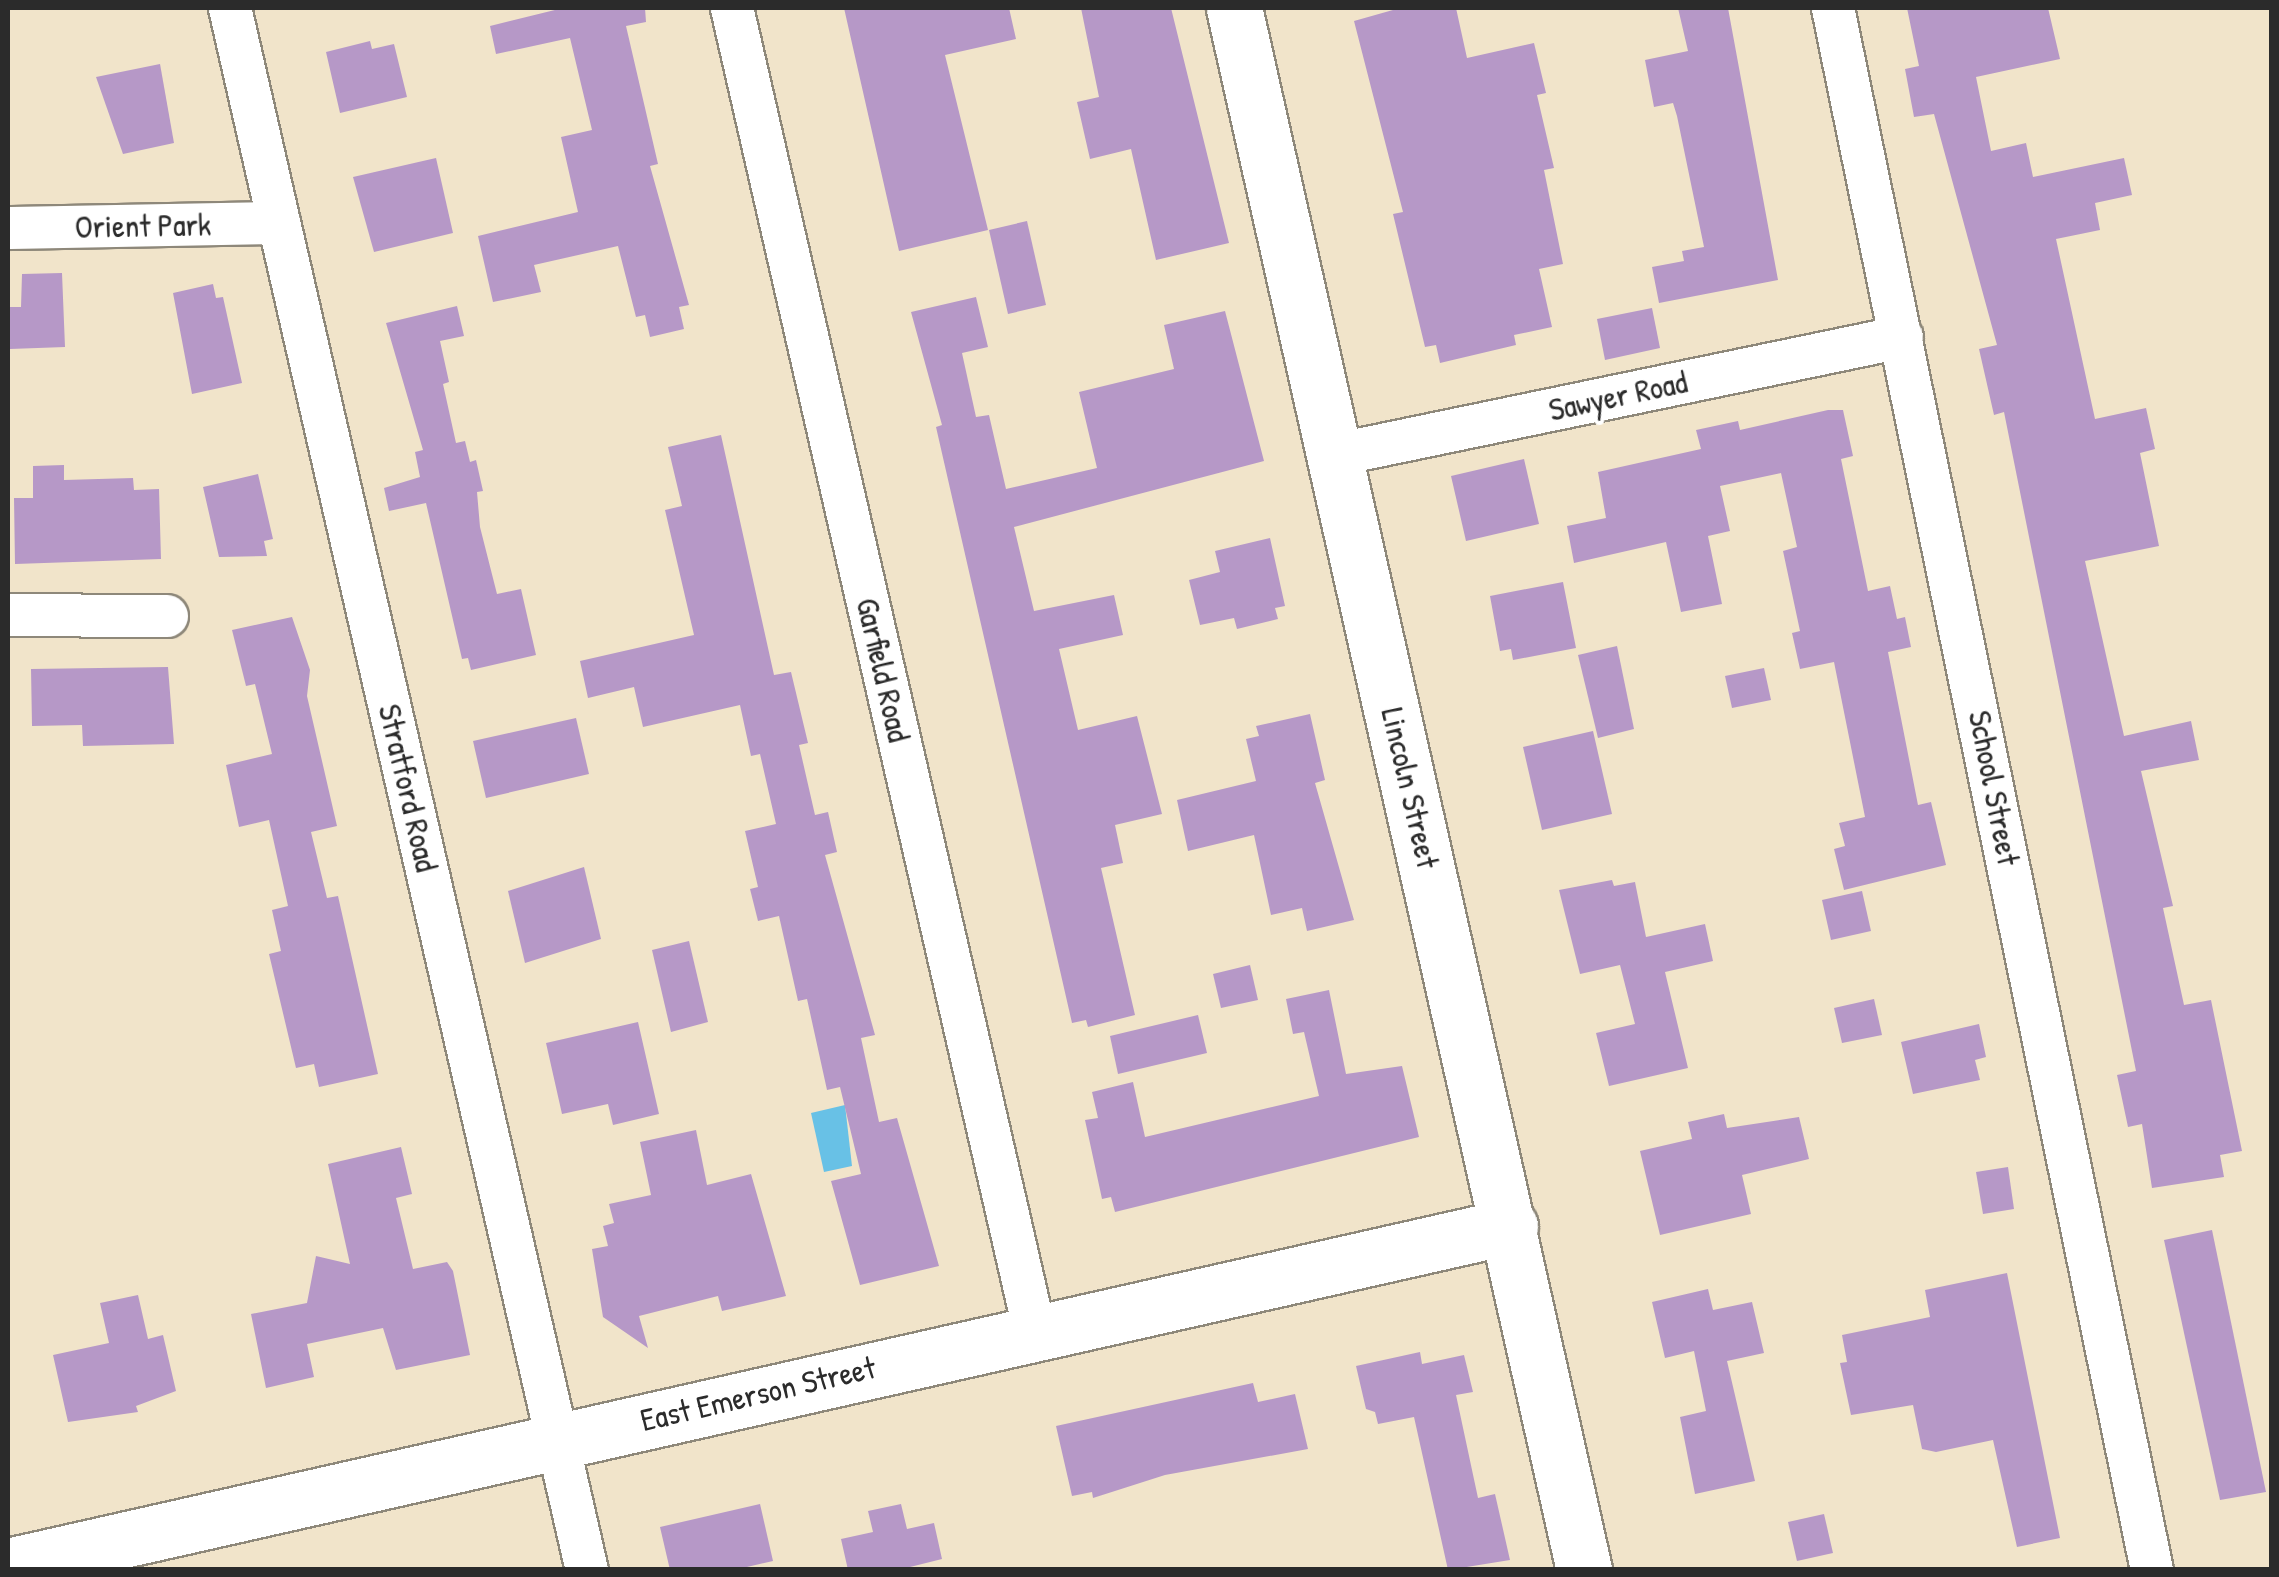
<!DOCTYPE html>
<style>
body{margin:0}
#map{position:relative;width:2279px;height:1577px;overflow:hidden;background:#f1e4ca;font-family:"Patrick Hand",sans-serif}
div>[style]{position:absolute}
.water>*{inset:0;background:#68c1e6}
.building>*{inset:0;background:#b698c7}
.roads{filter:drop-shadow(2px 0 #8e887a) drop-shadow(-2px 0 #8e887a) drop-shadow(0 2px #8e887a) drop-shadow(0 -2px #8e887a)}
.minor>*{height:42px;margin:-21px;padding:0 21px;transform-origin:21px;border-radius:21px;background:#fff}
.tertiary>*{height:55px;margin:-27.5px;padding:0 27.5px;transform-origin:27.5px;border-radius:27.5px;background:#fff}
span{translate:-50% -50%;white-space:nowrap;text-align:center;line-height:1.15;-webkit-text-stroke:8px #fff;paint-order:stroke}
.street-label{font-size:32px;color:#2b2b2b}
.frame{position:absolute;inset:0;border:10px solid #2b2b2b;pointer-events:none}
</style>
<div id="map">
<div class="water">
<i style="clip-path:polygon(845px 1105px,852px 1166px,824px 1172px,811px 1113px)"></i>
</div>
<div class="building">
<i style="clip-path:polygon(563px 8px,645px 8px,646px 22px,626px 26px,658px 164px,650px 166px,689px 305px,679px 307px,684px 329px,650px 337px,645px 315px,636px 317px,618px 246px,534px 265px,541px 292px,493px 302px,478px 236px,578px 212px,561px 137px,592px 130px,570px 38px,496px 54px,490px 26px)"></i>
<i style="clip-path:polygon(844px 8px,1009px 8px,1016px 39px,945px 55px,988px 230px,899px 251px)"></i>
<i style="clip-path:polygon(1081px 8px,1171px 8px,1229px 243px,1156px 260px,1131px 149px,1090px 159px,1077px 102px,1099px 97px)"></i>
<i style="clip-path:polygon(1400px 8px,1456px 8px,1467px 58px,1534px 43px,1546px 93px,1537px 95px,1554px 168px,1544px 170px,1563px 264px,1539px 269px,1552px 327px,1514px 335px,1516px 345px,1440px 363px,1436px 345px,1425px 347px,1393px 214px,1403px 212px,1354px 21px)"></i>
<i style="clip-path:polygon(1678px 8px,1728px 8px,1778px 280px,1659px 303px,1652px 267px,1684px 261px,1682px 251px,1704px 247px,1677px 116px,1673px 103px,1654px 107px,1645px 60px,1688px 51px)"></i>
<i style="clip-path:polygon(1907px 8px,2048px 8px,2060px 59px,1976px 77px,1991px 151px,2026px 143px,2033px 177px,2124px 158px,2132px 195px,2095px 203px,2100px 230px,2056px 239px,2095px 419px,2146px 408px,2155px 449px,2140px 453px,2159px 546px,2085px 561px,2124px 736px,2191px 721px,2199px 760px,2141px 771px,2173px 906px,2163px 908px,2184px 1005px,2211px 1000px,2242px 1151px,2220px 1155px,2224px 1177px,2152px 1188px,2142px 1124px,2128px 1127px,2117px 1075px,2136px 1071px,2004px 412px,1994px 415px,1979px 349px,1997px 345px,1934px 114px,1914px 117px,1905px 69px,1919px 66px)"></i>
<i style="clip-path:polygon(370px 41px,372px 49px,394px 44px,407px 97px,340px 113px,326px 52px)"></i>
<i style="clip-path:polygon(160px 64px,174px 143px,123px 154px,96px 77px)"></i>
<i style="clip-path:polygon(436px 158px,453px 233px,374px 252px,353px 177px)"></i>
<i style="clip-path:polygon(1027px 221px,1046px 305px,1008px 314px,989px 230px)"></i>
<i style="clip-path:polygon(62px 273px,65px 347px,10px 349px,9px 307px,21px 307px,22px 274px)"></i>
<i style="clip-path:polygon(213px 284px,216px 298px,223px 297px,242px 383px,192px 394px,173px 293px)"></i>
<i style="clip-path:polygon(976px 297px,988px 347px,962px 353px,976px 417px,989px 415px,1006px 489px,1097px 468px,1079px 392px,1174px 369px,1164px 325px,1225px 311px,1264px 461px,1014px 527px,1034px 611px,1114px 595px,1123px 635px,1059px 649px,1078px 730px,1137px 716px,1162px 814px,1115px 825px,1123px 863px,1101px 868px,1135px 1015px,1088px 1027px,1086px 1020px,1072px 1023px,936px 427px,942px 425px,911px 312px)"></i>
<i style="clip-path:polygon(457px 306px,464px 336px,440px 341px,449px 382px,443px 384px,456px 443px,465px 441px,470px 462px,476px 460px,483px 491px,477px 492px,480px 527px,497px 594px,521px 589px,536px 655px,471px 670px,468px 658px,462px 659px,426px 503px,389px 511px,384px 488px,420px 477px,415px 452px,423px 450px,386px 323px)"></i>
<i style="clip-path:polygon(1652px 308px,1660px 348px,1605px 360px,1597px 319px)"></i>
<i style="clip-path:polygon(1828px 410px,1843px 410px,1853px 456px,1841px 459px,1868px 591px,1890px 586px,1897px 619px,1905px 617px,1911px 647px,1888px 652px,1918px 805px,1931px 802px,1946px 865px,1844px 890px,1834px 849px,1845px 846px,1839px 823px,1865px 817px,1834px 662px,1800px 669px,1792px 633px,1800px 631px,1783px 551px,1797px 547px,1781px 473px,1720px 486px,1730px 531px,1708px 536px,1722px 604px,1681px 612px,1666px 542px,1574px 563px,1567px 526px,1606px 518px,1598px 472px,1701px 449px,1696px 430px,1738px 421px,1740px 430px)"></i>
<i style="clip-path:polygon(721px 435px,774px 675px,791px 672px,808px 743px,799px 745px,815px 815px,828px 812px,837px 852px,825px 855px,875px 1035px,861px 1038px,879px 1122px,897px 1118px,939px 1266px,860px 1285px,831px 1181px,861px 1174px,840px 1087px,827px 1090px,807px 999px,798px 1001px,779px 916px,758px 921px,750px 889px,758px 887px,745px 831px,776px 824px,760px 754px,751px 756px,740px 705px,643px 727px,634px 687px,588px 698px,580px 661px,694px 635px,665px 510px,682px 506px,668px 447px)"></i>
<i style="clip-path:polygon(1524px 459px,1539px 524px,1466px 541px,1451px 476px)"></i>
<i style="clip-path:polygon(64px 465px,64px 480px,133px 478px,134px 490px,159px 489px,161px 559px,15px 564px,14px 498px,33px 498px,33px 466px)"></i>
<i style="clip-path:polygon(258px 474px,273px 539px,264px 541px,267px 556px,219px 557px,203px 487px)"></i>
<i style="clip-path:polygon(1270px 538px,1285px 606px,1275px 608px,1278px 619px,1237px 629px,1234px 618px,1200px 625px,1189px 580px,1220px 572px,1215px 551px)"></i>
<i style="clip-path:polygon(1563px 582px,1576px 648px,1513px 660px,1511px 649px,1500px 651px,1490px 596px)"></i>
<i style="clip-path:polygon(292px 617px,310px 670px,307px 696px,337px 826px,311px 832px,327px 898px,338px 896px,378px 1074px,319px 1087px,314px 1064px,296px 1068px,269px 954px,281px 951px,272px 910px,288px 906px,269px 820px,239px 827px,226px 765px,272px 754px,255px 684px,246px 686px,232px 630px)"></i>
<i style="clip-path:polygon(1617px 646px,1634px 729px,1598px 738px,1578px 655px)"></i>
<i style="clip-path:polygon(168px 667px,174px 744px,83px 746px,82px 725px,32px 726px,31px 669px)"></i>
<i style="clip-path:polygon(1764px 668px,1771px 700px,1732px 708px,1725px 676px)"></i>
<i style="clip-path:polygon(1310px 714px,1325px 780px,1315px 783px,1354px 920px,1307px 931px,1302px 908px,1271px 915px,1254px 835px,1188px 851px,1177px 800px,1256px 781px,1246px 739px,1259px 736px,1256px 726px)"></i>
<i style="clip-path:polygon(576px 718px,589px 774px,486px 798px,473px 741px)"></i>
<i style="clip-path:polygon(1593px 731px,1612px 814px,1542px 830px,1523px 747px)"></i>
<i style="clip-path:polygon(584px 867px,601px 939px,525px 963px,508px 891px)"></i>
<i style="clip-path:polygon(1612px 880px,1614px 886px,1635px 882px,1646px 937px,1705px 924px,1713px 961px,1665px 972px,1688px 1068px,1609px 1086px,1596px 1033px,1635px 1024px,1620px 965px,1580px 974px,1559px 890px)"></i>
<i style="clip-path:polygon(1862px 891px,1871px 931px,1831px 940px,1822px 900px)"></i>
<i style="clip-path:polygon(689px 941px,708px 1022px,671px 1032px,652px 950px)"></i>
<i style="clip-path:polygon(1250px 965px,1258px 1000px,1221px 1008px,1213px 974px)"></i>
<i style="clip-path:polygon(1329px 990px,1346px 1074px,1402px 1066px,1419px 1137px,1115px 1212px,1111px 1197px,1102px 1199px,1085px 1120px,1098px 1118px,1092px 1092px,1133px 1082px,1145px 1137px,1319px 1096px,1304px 1032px,1293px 1034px,1286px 999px)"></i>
<i style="clip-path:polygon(1874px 999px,1882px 1035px,1842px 1043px,1834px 1008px)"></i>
<i style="clip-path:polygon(1198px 1015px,1207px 1053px,1118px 1074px,1110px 1036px)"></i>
<i style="clip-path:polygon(638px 1022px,659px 1114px,613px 1125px,608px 1104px,562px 1114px,546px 1043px)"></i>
<i style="clip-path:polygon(1979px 1024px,1986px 1057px,1975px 1060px,1980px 1080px,1913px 1094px,1901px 1042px)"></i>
<i style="clip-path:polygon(1724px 1114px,1727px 1128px,1799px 1117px,1809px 1159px,1742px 1175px,1751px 1214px,1660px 1235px,1640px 1151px,1692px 1139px,1688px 1122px)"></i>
<i style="clip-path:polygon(696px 1130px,707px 1185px,751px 1174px,786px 1296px,722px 1311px,718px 1296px,639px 1316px,648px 1348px,603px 1317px,592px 1249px,608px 1246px,603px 1226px,614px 1223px,609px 1204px,651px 1195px,640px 1142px)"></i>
<i style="clip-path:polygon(401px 1147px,412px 1194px,396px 1198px,413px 1269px,447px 1262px,453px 1271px,470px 1355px,396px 1370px,383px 1328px,307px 1344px,314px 1377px,266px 1388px,251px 1314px,307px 1303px,316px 1256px,350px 1264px,328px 1164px)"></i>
<i style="clip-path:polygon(2008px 1167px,2014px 1209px,1983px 1214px,1976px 1172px)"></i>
<i style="clip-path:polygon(2212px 1230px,2266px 1492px,2220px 1500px,2164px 1240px)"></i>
<i style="clip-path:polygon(2007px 1273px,2060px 1538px,2017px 1547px,1993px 1440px,1936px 1452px,1922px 1449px,1913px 1405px,1851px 1415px,1840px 1363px,1847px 1362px,1842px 1335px,1930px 1317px,1925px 1290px)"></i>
<i style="clip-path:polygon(1708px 1289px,1713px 1310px,1752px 1302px,1764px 1353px,1727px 1361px,1755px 1481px,1695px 1494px,1680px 1417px,1706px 1411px,1694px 1351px,1665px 1358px,1652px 1302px)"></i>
<i style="clip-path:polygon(138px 1295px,148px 1339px,163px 1335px,176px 1391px,136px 1406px,138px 1412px,68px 1422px,53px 1355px,109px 1343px,100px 1303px)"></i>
<i style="clip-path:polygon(1420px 1352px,1422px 1364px,1464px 1355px,1473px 1392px,1456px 1395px,1478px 1498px,1495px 1494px,1510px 1560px,1448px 1570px,1414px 1417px,1378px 1424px,1375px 1412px,1366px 1409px,1356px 1366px)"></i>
<i style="clip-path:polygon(1253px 1383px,1258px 1402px,1295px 1394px,1308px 1449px,1165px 1475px,1093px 1498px,1092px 1492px,1072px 1496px,1056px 1426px)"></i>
<i style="clip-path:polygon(760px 1504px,773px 1561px,734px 1570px,670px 1570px,660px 1527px)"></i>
<i style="clip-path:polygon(901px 1504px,907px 1529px,934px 1523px,942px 1559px,898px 1570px,848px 1570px,841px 1539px,873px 1532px,868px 1511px)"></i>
<i style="clip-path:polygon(1824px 1514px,1833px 1553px,1797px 1561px,1788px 1522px)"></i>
</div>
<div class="roads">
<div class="minor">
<i style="left:230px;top:8px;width:1602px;rotate:77.13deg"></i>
<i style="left:732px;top:8px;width:1359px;rotate:77.12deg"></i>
<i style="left:1833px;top:8px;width:1594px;rotate:78.46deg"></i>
<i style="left:8px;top:228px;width:271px;rotate:-1.1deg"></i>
<i style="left:1334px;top:455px;width:580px;rotate:-11.74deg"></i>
<i style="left:8px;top:615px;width:159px;rotate:0.4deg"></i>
</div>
<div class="tertiary">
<i style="left:1234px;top:8px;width:1601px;rotate:77.37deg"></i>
<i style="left:8px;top:1566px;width:1540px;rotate:-12.75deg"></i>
</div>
</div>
<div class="street-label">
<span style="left:143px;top:226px;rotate:-1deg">Orient Park</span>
<span style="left:1618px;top:396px;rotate:-12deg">Sawyer Road</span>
<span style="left:883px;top:670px;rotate:77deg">Garfield Road</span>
<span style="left:408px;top:788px;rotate:77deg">Stratford Road</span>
<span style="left:1410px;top:788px;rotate:77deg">Lincoln Street</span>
<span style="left:1994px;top:788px;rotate:79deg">School Street</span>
<span style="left:758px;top:1394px;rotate:-13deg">East Emerson Street</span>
</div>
<div class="frame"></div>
</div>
